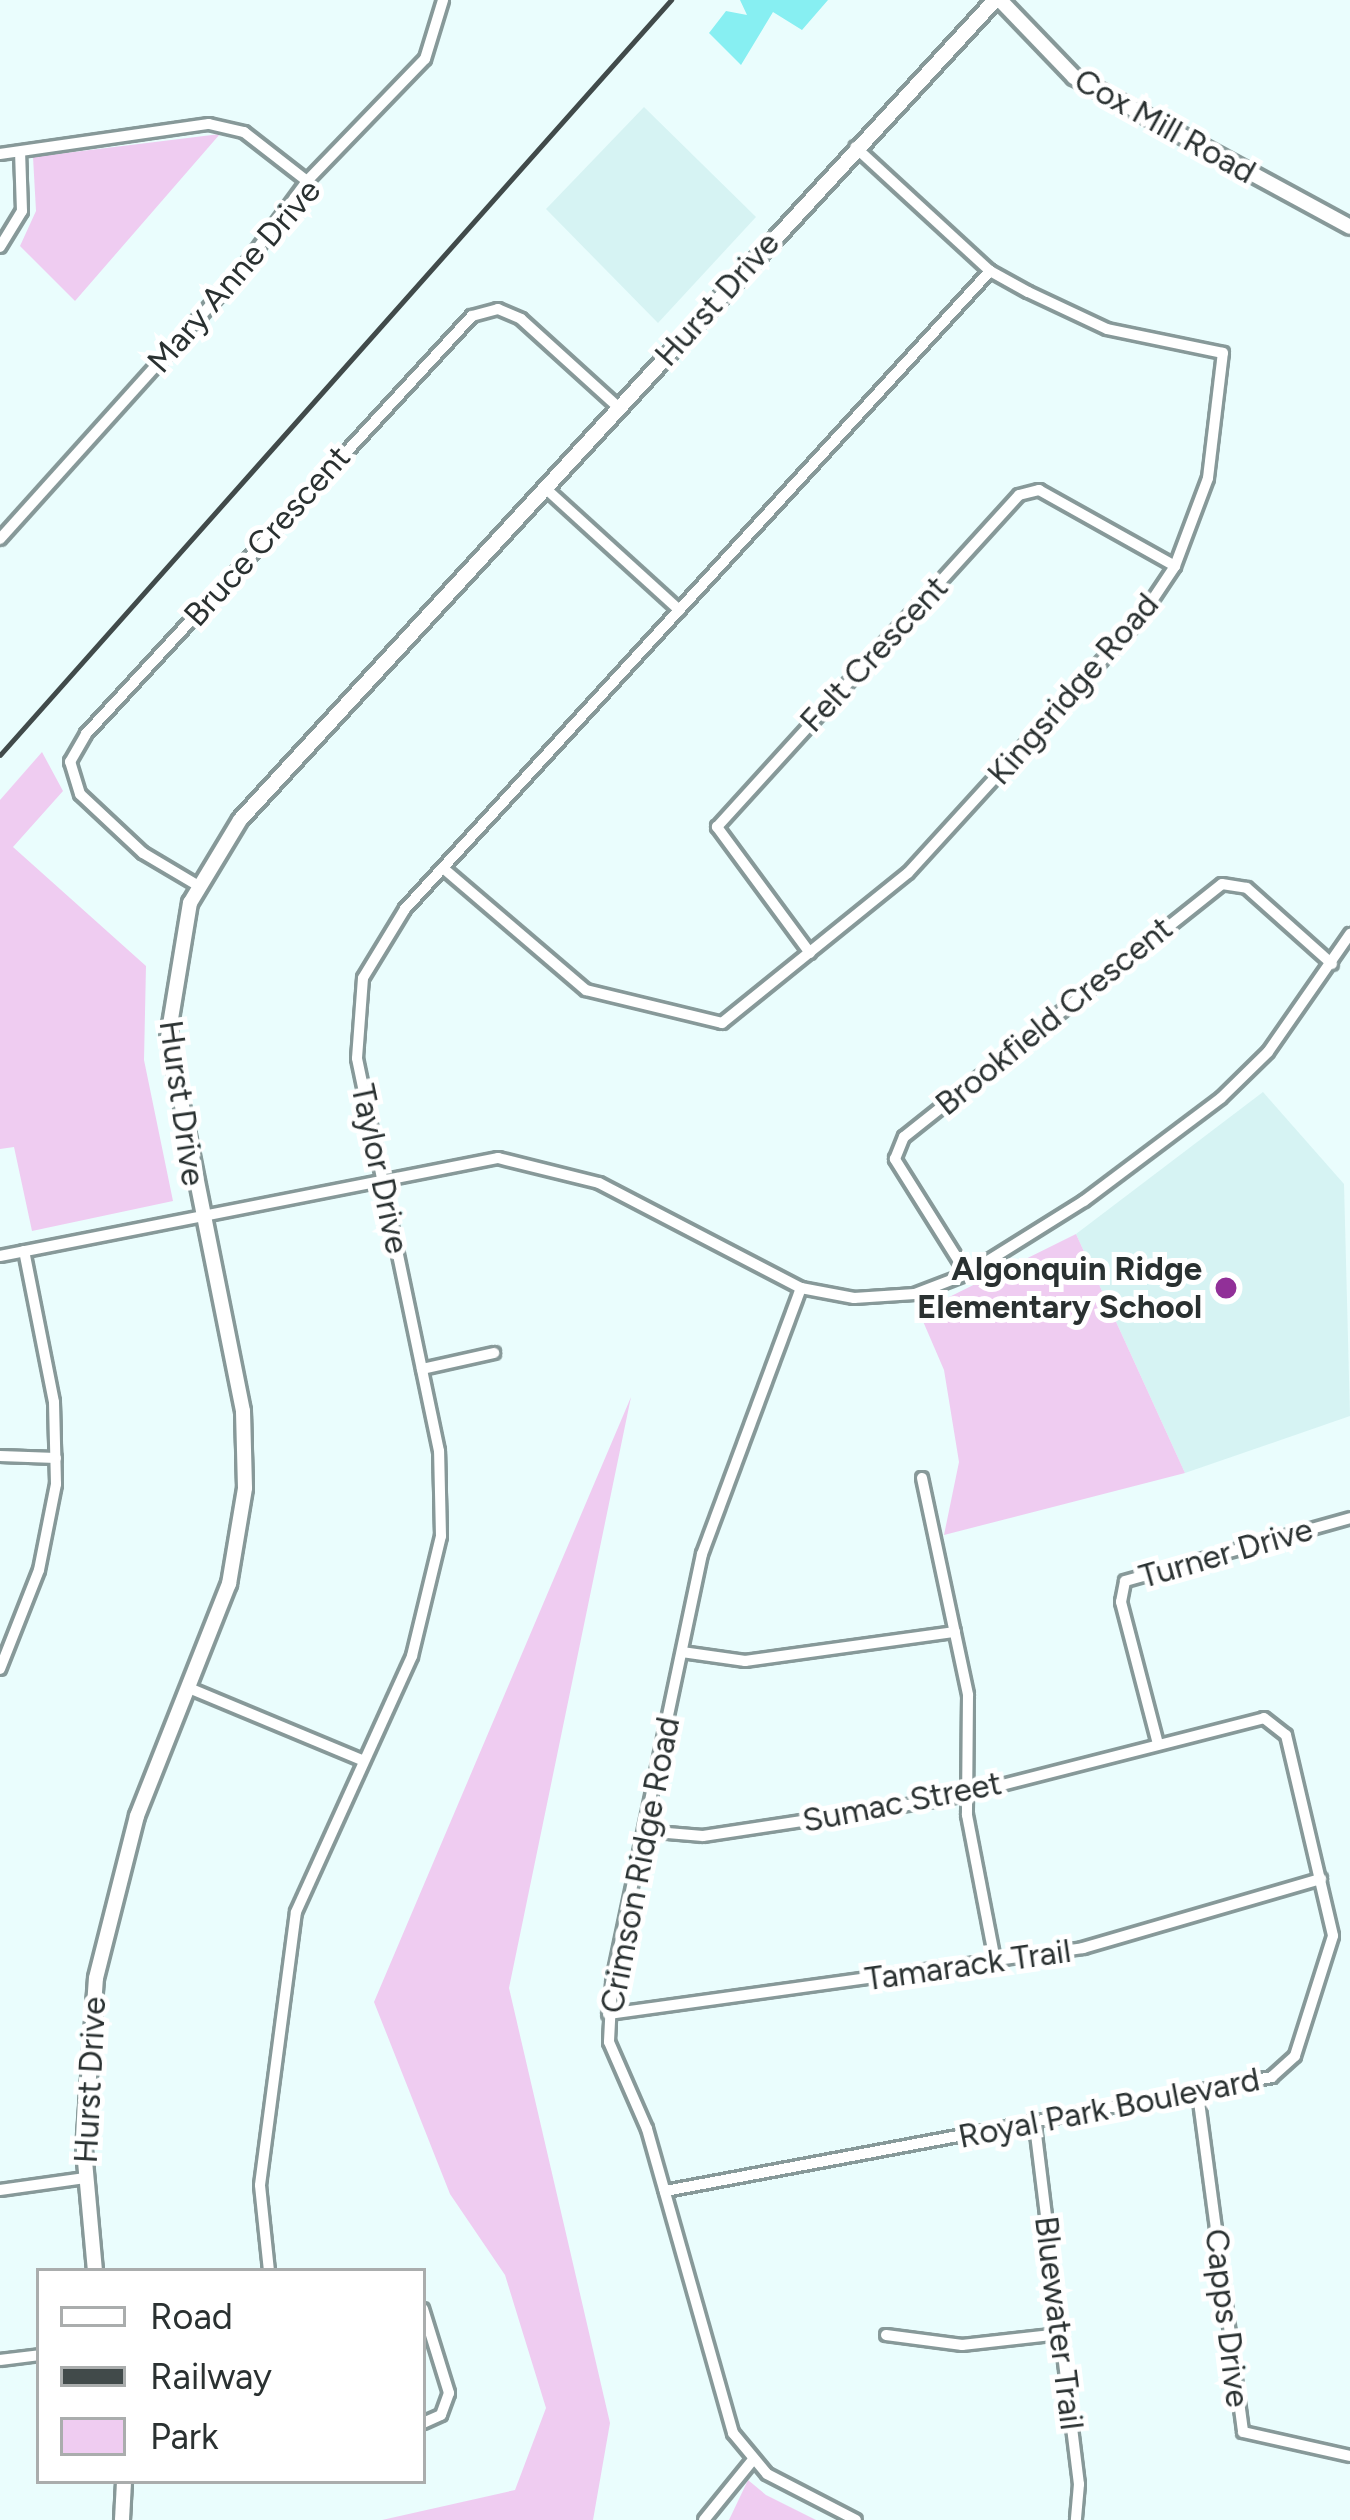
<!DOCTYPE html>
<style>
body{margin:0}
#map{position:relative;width:1350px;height:2520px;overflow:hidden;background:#eafdfd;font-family:Figtree,sans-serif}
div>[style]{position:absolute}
.built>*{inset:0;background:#d6f3f3}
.green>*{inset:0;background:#efccf1}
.water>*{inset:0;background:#87eff2}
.roads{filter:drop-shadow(3px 0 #879999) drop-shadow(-3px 0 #879999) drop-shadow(0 3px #879999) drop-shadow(0 -3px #879999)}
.street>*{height:10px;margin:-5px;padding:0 5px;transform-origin:5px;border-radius:5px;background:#fff}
.secondary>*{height:14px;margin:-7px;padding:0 7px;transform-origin:7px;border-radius:7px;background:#fff}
.rail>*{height:4.5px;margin:-2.25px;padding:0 2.25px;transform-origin:2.25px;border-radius:2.25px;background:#414a4a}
.dots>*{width:33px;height:33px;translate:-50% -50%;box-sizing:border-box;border:6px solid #fff;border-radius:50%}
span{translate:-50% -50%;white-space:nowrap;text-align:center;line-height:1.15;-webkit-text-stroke:10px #fff;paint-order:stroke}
.street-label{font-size:33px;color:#2a3131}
.poi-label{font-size:33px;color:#2a3131;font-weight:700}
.right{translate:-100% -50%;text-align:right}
.legend{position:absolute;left:36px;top:2268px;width:390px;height:216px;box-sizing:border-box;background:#fff;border:3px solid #aaadad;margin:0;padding:15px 21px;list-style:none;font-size:36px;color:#2a3131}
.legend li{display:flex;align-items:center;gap:24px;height:60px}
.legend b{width:60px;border:3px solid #aaadad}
</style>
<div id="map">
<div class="built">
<i style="clip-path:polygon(644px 107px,756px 217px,658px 323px,546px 209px)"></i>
<i style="clip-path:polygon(1263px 1092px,1344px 1184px,1350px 1416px,1185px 1473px,1076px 1234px)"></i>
</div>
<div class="green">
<i style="clip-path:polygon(220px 134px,75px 301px,20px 246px,36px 211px,33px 157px)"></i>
<i style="clip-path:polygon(42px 752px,63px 791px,13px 847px,146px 966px,144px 1060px,173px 1201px,32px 1231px,14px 1147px,0 1149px,0 800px)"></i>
<i style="clip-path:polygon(1076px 1234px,1185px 1473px,944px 1535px,959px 1462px,944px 1370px,919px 1312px)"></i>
<i style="clip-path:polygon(631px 1397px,509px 1988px,610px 2423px,593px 2520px,382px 2520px,515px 2490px,546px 2408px,505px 2275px,450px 2194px,374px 2002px)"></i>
<i style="clip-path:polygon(748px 2480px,766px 2495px,816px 2520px,729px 2520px)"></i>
</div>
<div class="water">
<i style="clip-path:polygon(740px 0,828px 0,802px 30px,773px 12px,741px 65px,709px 33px,726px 11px,747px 15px)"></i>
</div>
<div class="roads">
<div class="street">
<i style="left:0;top:154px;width:211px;rotate:-8.2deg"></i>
<i style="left:209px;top:124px;width:36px;rotate:13deg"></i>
<i style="left:244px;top:132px;width:80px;rotate:37.9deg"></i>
<i style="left:0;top:247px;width:42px;rotate:-58.6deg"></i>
<i style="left:22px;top:211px;width:59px;rotate:-91.9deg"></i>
<i style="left:544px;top:487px;width:183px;rotate:42.3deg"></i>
<i style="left:0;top:539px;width:355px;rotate:-48deg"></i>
<i style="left:238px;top:275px;width:117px;rotate:-53.7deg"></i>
<i style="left:307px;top:181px;width:170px;rotate:-46deg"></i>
<i style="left:425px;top:59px;width:62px;rotate:-73deg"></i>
<i style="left:443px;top:868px;width:188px;rotate:40.5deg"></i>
<i style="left:586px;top:990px;width:140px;rotate:13.6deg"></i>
<i style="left:722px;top:1023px;width:239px;rotate:-38.9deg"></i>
<i style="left:908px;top:873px;width:343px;rotate:-47.6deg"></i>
<i style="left:1139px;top:620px;width:65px;rotate:-56.3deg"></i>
<i style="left:1175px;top:566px;width:94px;rotate:-69.4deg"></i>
<i style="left:1208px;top:478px;width:126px;rotate:-83.2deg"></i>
<i style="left:1223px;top:353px;width:118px;rotate:-168.3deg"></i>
<i style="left:1107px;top:329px;width:87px;rotate:-154.9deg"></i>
<i style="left:1028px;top:292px;width:43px;rotate:-151.1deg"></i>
<i style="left:990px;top:271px;width:183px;rotate:-137.4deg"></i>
<i style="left:197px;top:885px;width:63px;rotate:-149.3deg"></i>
<i style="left:143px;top:853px;width:86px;rotate:-136.9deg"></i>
<i style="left:80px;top:794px;width:34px;rotate:-107deg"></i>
<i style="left:70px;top:762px;width:32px;rotate:-60deg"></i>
<i style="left:86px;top:734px;width:569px;rotate:-47.28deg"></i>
<i style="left:472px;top:316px;width:27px;rotate:-15deg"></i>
<i style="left:498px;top:309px;width:25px;rotate:23deg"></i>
<i style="left:521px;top:319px;width:131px;rotate:42.2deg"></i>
<i style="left:810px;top:953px;width:157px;rotate:-126.4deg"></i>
<i style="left:717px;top:827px;width:449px;rotate:-47.7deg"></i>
<i style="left:1019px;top:495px;width:21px;rotate:-14deg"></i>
<i style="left:1039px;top:490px;width:156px;rotate:29.2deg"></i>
<i style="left:0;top:1256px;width:508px;rotate:-11.13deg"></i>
<i style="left:498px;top:1158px;width:104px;rotate:13.9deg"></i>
<i style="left:599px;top:1183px;width:228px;rotate:27.5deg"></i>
<i style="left:801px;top:1288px;width:54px;rotate:10.7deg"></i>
<i style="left:854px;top:1298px;width:61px;rotate:-3.8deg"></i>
<i style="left:915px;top:1294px;width:56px;rotate:-21deg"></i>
<i style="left:967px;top:1274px;width:138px;rotate:-32deg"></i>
<i style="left:1084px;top:1201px;width:171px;rotate:-36.9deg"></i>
<i style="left:1221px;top:1098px;width:66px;rotate:-44.4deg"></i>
<i style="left:1268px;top:1052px;width:144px;rotate:-55.2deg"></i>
<i style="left:967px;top:1274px;width:136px;rotate:-122.1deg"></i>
<i style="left:895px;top:1159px;width:24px;rotate:-68deg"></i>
<i style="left:904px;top:1137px;width:406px;rotate:-38.5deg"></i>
<i style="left:1222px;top:884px;width:25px;rotate:9deg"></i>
<i style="left:1247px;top:888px;width:114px;rotate:41.8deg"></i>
<i style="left:801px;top:1288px;width:284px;rotate:110.4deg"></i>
<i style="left:702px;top:1554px;width:437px;rotate:101.9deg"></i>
<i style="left:612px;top:1982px;width:60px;rotate:92.9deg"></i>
<i style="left:609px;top:2042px;width:95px;rotate:66.4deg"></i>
<i style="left:647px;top:2129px;width:316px;rotate:74.2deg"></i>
<i style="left:733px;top:2433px;width:53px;rotate:50.3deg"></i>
<i style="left:767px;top:2474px;width:100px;rotate:27.3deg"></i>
<i style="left:422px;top:1369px;width:74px;rotate:-12.5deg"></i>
<i style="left:0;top:1456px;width:56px;rotate:2deg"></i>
<i style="left:922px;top:1478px;width:222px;rotate:78deg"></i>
<i style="left:968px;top:1695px;width:120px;rotate:90.5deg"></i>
<i style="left:967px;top:1815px;width:149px;rotate:79.1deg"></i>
<i style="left:682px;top:1652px;width:64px;rotate:8.1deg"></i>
<i style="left:745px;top:1661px;width:212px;rotate:-7.9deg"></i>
<i style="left:0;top:1669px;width:106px;rotate:-68.5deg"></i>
<i style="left:39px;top:1570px;width:88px;rotate:-78.8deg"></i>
<i style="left:56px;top:1484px;width:82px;rotate:-91.4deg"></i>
<i style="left:54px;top:1402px;width:154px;rotate:-101.2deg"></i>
<i style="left:189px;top:1688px;width:187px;rotate:22.6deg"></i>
<i style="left:1158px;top:1744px;width:147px;rotate:-104.6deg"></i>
<i style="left:1121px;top:1602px;width:21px;rotate:-79deg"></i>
<i style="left:1125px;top:1581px;width:234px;rotate:-15.6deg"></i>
<i style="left:644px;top:1831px;width:59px;rotate:4.8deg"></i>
<i style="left:703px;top:1836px;width:247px;rotate:-8.6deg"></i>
<i style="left:947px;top:1799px;width:327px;rotate:-14.3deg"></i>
<i style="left:1264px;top:1718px;width:28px;rotate:38deg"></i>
<i style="left:1286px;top:1735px;width:206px;rotate:76.8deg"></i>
<i style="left:1333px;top:1936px;width:126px;rotate:107.6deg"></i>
<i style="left:1295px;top:2056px;width:31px;rotate:138deg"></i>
<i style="left:1272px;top:2077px;width:618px;rotate:169.36deg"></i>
<i style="left:608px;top:2014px;width:480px;rotate:-7.9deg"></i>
<i style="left:1083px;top:1948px;width:248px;rotate:-16.2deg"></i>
<i style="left:1198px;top:2094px;width:341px;rotate:82.4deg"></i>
<i style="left:1243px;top:2432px;width:110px;rotate:12.6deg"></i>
<i style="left:1035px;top:2126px;width:361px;rotate:83deg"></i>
<i style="left:1079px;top:2484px;width:36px;rotate:95deg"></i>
<i style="left:0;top:2190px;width:86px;rotate:-8deg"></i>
<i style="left:269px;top:2271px;width:86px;rotate:-96deg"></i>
<i style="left:260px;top:2185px;width:275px;rotate:-82.5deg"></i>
<i style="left:296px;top:1912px;width:281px;rotate:-65.6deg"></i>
<i style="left:412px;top:1656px;width:123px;rotate:-76.4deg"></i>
<i style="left:441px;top:1536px;width:85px;rotate:-91.3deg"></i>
<i style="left:439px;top:1451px;width:401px;rotate:-101.8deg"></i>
<i style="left:357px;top:1058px;width:80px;rotate:-85.7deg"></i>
<i style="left:363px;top:978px;width:81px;rotate:-58.7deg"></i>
<i style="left:405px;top:909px;width:866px;rotate:-47.48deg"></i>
<i style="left:423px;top:2309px;width:88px;rotate:72.8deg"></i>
<i style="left:449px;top:2393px;width:23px;rotate:110deg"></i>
<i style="left:441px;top:2415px;width:20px;rotate:156deg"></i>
<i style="left:886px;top:2335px;width:77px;rotate:7.5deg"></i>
<i style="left:962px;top:2345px;width:99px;rotate:-6.4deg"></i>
<i style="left:0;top:2360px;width:39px;rotate:-7deg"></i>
<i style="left:704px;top:2520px;width:76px;rotate:-50.9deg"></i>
</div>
<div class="secondary">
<i style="left:1000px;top:0;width:107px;rotate:46.1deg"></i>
<i style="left:1074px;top:77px;width:314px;rotate:28.5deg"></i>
<i style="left:95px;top:2271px;width:122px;rotate:-95.2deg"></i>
<i style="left:84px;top:2149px;width:171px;rotate:-86deg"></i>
<i style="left:96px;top:1978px;width:167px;rotate:-75.8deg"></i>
<i style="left:137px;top:1816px;width:250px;rotate:-68.4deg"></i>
<i style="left:229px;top:1584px;width:97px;rotate:-80.5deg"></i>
<i style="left:245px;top:1488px;width:77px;rotate:-91.5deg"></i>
<i style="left:243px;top:1411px;width:381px;rotate:-101.3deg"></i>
<i style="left:168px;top:1037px;width:136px;rotate:-80.7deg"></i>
<i style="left:190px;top:903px;width:97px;rotate:-58.9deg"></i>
<i style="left:240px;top:820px;width:1115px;rotate:-47.36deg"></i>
<i style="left:122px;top:2520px;width:39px;rotate:-87deg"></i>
</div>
</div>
<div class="rail">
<i style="left:0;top:755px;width:1010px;rotate:-48.37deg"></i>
</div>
<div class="dots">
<i style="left:1226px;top:1288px;background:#913098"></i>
</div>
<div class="street-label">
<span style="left:1165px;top:126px;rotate:29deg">Cox Mill Road</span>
<span style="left:234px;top:276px;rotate:-49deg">Mary Anne Drive</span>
<span style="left:717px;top:299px;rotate:-48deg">Hurst Drive</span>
<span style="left:267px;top:536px;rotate:-48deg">Bruce Crescent</span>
<span style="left:874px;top:654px;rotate:-47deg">Felt Crescent</span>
<span style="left:1073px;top:689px;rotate:-49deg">Kingsridge Road</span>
<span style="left:1054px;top:1016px;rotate:-39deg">Brookfield Crescent</span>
<span style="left:182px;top:1103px;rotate:82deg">Hurst Drive</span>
<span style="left:380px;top:1169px;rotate:78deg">Taylor Drive</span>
<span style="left:1226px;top:1553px;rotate:-16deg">Turner Drive</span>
<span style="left:902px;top:1802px;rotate:-11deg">Sumac Street</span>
<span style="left:640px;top:1865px;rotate:-79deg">Crimson Ridge Road</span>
<span style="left:968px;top:1965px;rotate:-8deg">Tamarack Trail</span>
<span style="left:90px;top:2080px;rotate:-87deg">Hurst Drive</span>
<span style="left:1109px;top:2108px;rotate:-11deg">Royal Park Boulevard</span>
<span style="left:1227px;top:2318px;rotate:83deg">Capps Drive</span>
<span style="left:1059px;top:2323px;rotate:83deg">Bluewater Trail</span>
</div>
<div class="poi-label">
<span class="right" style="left:1202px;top:1288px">Algonquin Ridge<br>Elementary School</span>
</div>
<ul class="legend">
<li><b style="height:15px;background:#fff"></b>Road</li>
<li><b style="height:15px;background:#414a4a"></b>Railway</li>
<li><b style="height:33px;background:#efccf1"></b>Park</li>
</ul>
</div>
